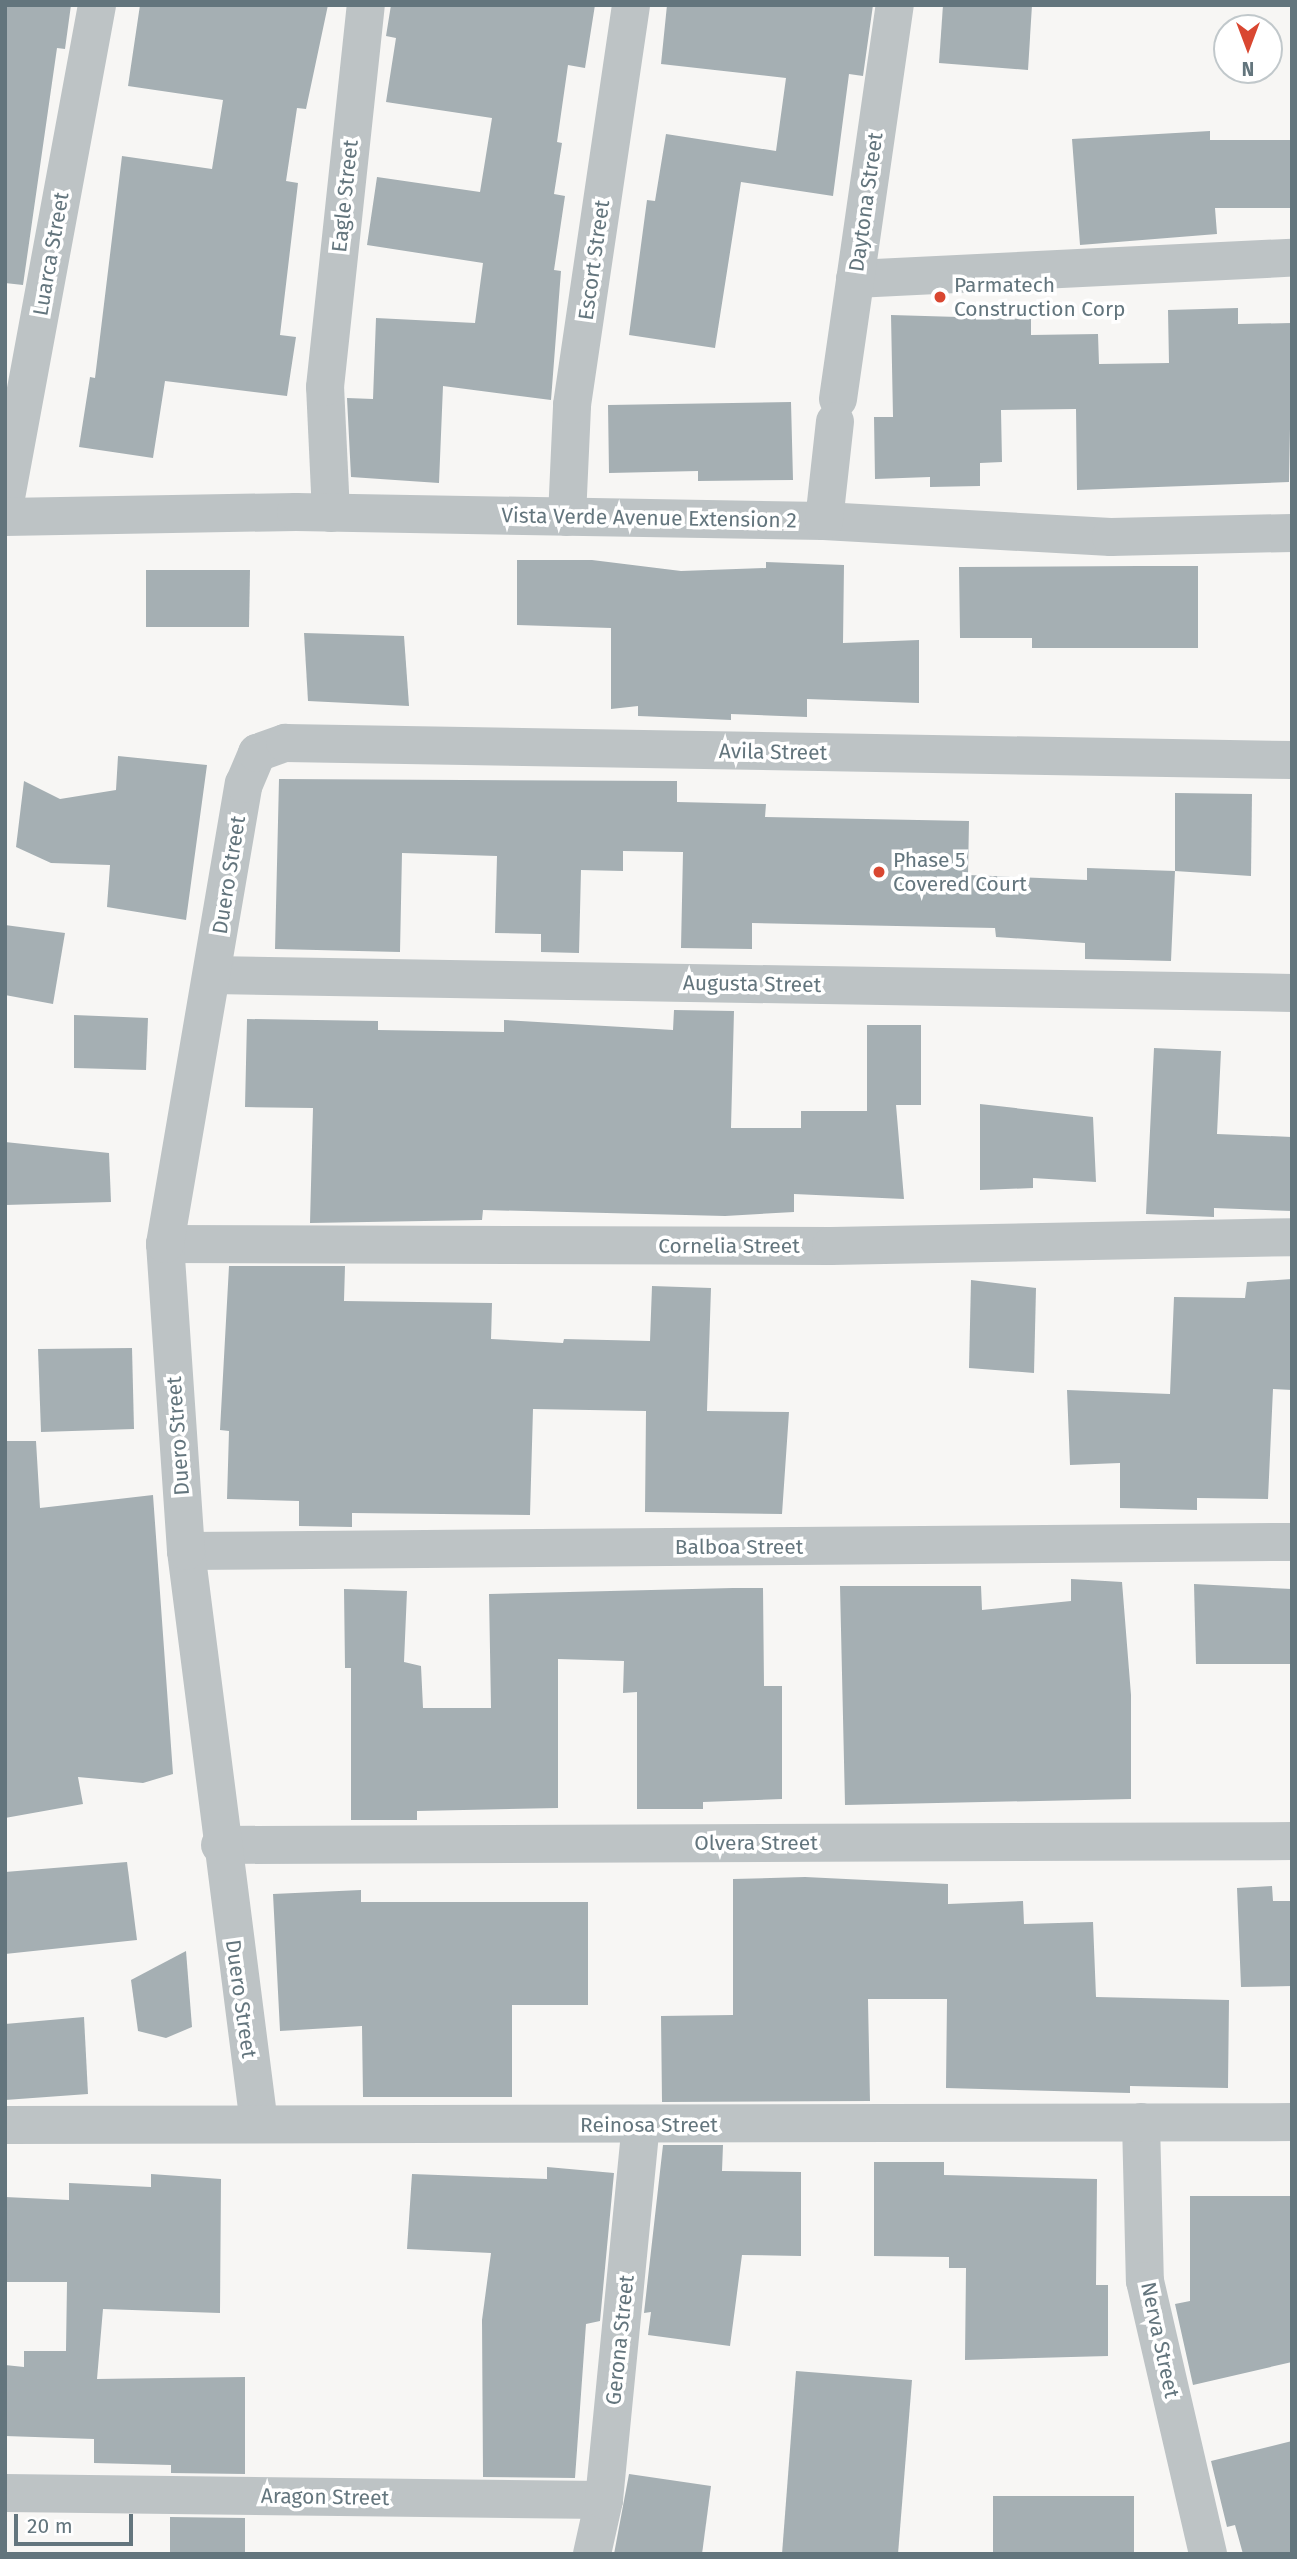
<!DOCTYPE html>
<style>
body{margin:0}
#map{position:relative;width:1297px;height:2559px;overflow:hidden;background:#f7f6f4;font-family:"Fira Sans",sans-serif}
div>[style]{position:absolute}
.building>*{inset:0;background:#a5afb3}
.minor>*{height:38px;margin:-19px;padding:0 19px;transform-origin:19px;border-radius:19px;background:#bdc3c5}
.dots>*{width:19px;height:19px;translate:-50% -50%;box-sizing:border-box;border:4px solid #fff;border-radius:50%}
span{translate:-50% -50%;white-space:nowrap;text-align:center;line-height:1.15;-webkit-text-stroke:7px #fff;paint-order:stroke}
.street-label{font-size:21px;color:#63757d}
.poi-label{font-size:21px;color:#63757d}
.left{translate:0 -50%;text-align:left}
.frame{position:absolute;inset:0;border:7px solid #63757d;pointer-events:none}
.north{position:absolute;left:1213px;top:14px;width:70px;height:70px;box-sizing:border-box;background:#fff;border:2px solid #c1c8cb;border-radius:50%;rotate:180deg;font-size:19px;font-weight:700;line-height:28px;text-align:center;color:#63757d}
.north::after{content:'';display:block;margin:auto;width:24px;height:32px;background:#d94731;clip-path:polygon(50% 0,100% 100%,50% 72%,0 100%)}
.scale{position:absolute;left:14px;top:2514px;width:119px;height:32px;box-sizing:border-box;border:4px solid #63757d;border-top:0;padding-left:9px;font-size:21px;line-height:24px;white-space:nowrap;color:#63757d;-webkit-text-stroke:5px #fff;paint-order:stroke}
</style>
<div id="map">
<div class="building">
<i style="clip-path:polygon(5px 5px,71px 5px,65px 49px,57px 48px,23px 285px,5px 283px)"></i>
<i style="clip-path:polygon(140px 5px,328px 5px,306px 109px,297px 108px,286px 181px,298px 183px,280px 335px,296px 337px,287px 396px,165px 381px,153px 458px,79px 447px,90px 377px,95px 378px,122px 156px,212px 169px,223px 100px,128px 86px)"></i>
<i style="clip-path:polygon(391px 5px,595px 5px,585px 68px,568px 65px,557px 142px,562px 143px,554px 194px,565px 196px,554px 270px,561px 271px,551px 400px,443px 386px,439px 483px,351px 477px,347px 398px,373px 399px,376px 318px,475px 323px,483px 263px,367px 245px,377px 177px,480px 192px,492px 118px,386px 102px,396px 38px,386px 36px)"></i>
<i style="clip-path:polygon(667px 5px,873px 5px,863px 76px,849px 74px,833px 196px,741px 182px,715px 348px,629px 335px,647px 200px,655px 201px,666px 134px,776px 151px,786px 78px,661px 64px)"></i>
<i style="clip-path:polygon(943px 5px,1032px 5px,1028px 70px,939px 63px)"></i>
<i style="clip-path:polygon(1210px 131px,1210px 140px,1292px 140px,1292px 208px,1215px 208px,1217px 234px,1080px 245px,1072px 139px)"></i>
<i style="clip-path:polygon(1238px 308px,1238px 324px,1292px 323px,1289px 482px,1077px 490px,1076px 409px,1001px 410px,1002px 462px,980px 463px,980px 486px,930px 487px,930px 477px,875px 479px,874px 417px,893px 417px,891px 315px,1031px 319px,1031px 335px,1098px 334px,1099px 364px,1169px 363px,1168px 310px)"></i>
<i style="clip-path:polygon(791px 402px,793px 480px,698px 481px,698px 471px,609px 473px,608px 405px)"></i>
<i style="clip-path:polygon(517px 560px,592px 560px,681px 571px,766px 568px,766px 562px,844px 565px,843px 643px,919px 640px,919px 703px,807px 699px,807px 717px,731px 714px,731px 720px,638px 716px,638px 706px,611px 709px,611px 628px,517px 625px)"></i>
<i style="clip-path:polygon(1139px 566px,1198px 566px,1198px 648px,1032px 648px,1032px 638px,960px 638px,959px 567px)"></i>
<i style="clip-path:polygon(146px 570px,250px 570px,249px 627px,146px 627px)"></i>
<i style="clip-path:polygon(304px 633px,404px 636px,409px 706px,308px 701px)"></i>
<i style="clip-path:polygon(118px 756px,207px 765px,186px 920px,107px 907px,110px 865px,51px 863px,16px 847px,24px 781px,60px 799px,116px 790px)"></i>
<i style="clip-path:polygon(279px 779px,677px 781px,677px 802px,766px 804px,765px 817px,969px 821px,968px 875px,1087px 880px,1087px 868px,1175px 871px,1171px 961px,1085px 959px,1085px 943px,996px 937px,995px 928px,752px 923px,752px 949px,681px 948px,683px 852px,623px 851px,623px 871px,581px 870px,579px 953px,541px 952px,541px 934px,495px 933px,497px 856px,402px 853px,400px 952px,275px 949px)"></i>
<i style="clip-path:polygon(1175px 793px,1252px 794px,1251px 876px,1175px 871px)"></i>
<i style="clip-path:polygon(5px 925px,65px 933px,53px 1004px,5px 995px)"></i>
<i style="clip-path:polygon(674px 1010px,734px 1011px,731px 1128px,801px 1128px,801px 1111px,867px 1111px,867px 1025px,921px 1025px,921px 1105px,896px 1105px,904px 1199px,794px 1194px,794px 1212px,725px 1216px,483px 1210px,482px 1220px,310px 1223px,313px 1108px,245px 1107px,247px 1019px,378px 1021px,378px 1030px,504px 1032px,504px 1020px,673px 1030px)"></i>
<i style="clip-path:polygon(74px 1015px,148px 1018px,146px 1070px,74px 1068px)"></i>
<i style="clip-path:polygon(1154px 1048px,1221px 1051px,1217px 1134px,1292px 1137px,1292px 1211px,1214px 1208px,1214px 1217px,1146px 1214px)"></i>
<i style="clip-path:polygon(980px 1104px,1093px 1117px,1096px 1182px,1033px 1178px,1033px 1188px,980px 1190px)"></i>
<i style="clip-path:polygon(5px 1142px,109px 1153px,111px 1202px,5px 1205px)"></i>
<i style="clip-path:polygon(229px 1266px,345px 1266px,344px 1301px,492px 1303px,491px 1339px,563px 1343px,564px 1339px,650px 1341px,652px 1286px,711px 1288px,707px 1411px,789px 1412px,782px 1514px,645px 1512px,646px 1411px,533px 1409px,530px 1515px,352px 1513px,352px 1527px,299px 1526px,299px 1501px,227px 1499px,229px 1431px,220px 1430px)"></i>
<i style="clip-path:polygon(1292px 1279px,1292px 1390px,1273px 1389px,1268px 1499px,1197px 1498px,1197px 1510px,1120px 1508px,1120px 1463px,1070px 1465px,1067px 1390px,1170px 1394px,1174px 1297px,1245px 1298px,1247px 1282px)"></i>
<i style="clip-path:polygon(971px 1280px,1036px 1288px,1034px 1373px,969px 1368px)"></i>
<i style="clip-path:polygon(132px 1348px,134px 1429px,41px 1432px,38px 1349px)"></i>
<i style="clip-path:polygon(5px 1441px,36px 1441px,40px 1508px,153px 1495px,173px 1774px,143px 1783px,78px 1777px,83px 1804px,5px 1818px)"></i>
<i style="clip-path:polygon(1071px 1579px,1122px 1582px,1131px 1695px,1131px 1799px,845px 1805px,840px 1586px,981px 1586px,982px 1610px,1071px 1601px)"></i>
<i style="clip-path:polygon(1194px 1584px,1292px 1589px,1292px 1664px,1196px 1664px)"></i>
<i style="clip-path:polygon(733px 1588px,763px 1588px,764px 1686px,782px 1686px,782px 1799px,703px 1802px,703px 1809px,637px 1809px,637px 1692px,623px 1693px,624px 1661px,558px 1659px,558px 1808px,417px 1811px,417px 1820px,351px 1820px,351px 1668px,345px 1668px,344px 1589px,407px 1591px,404px 1662px,421px 1666px,423px 1708px,491px 1708px,489px 1594px)"></i>
<i style="clip-path:polygon(127px 1862px,137px 1940px,5px 1954px,5px 1872px)"></i>
<i style="clip-path:polygon(805px 1877px,948px 1884px,948px 1904px,1023px 1901px,1024px 1924px,1093px 1922px,1096px 1997px,1229px 2000px,1228px 2088px,1130px 2086px,1130px 2093px,946px 2088px,947px 1999px,868px 1999px,870px 2101px,662px 2102px,661px 2016px,733px 2015px,733px 1879px)"></i>
<i style="clip-path:polygon(1272px 1886px,1273px 1901px,1292px 1901px,1292px 1986px,1241px 1987px,1237px 1888px)"></i>
<i style="clip-path:polygon(361px 1890px,361px 1902px,588px 1902px,588px 2005px,512px 2005px,512px 2097px,363px 2097px,362px 2026px,280px 2031px,273px 1894px)"></i>
<i style="clip-path:polygon(186px 1951px,192px 2027px,166px 2038px,138px 2031px,131px 1980px)"></i>
<i style="clip-path:polygon(84px 2017px,88px 2094px,5px 2100px,5px 2024px)"></i>
<i style="clip-path:polygon(663px 2145px,723px 2145px,722px 2171px,801px 2172px,801px 2256px,742px 2255px,730px 2346px,648px 2335px,651px 2312px,644px 2313px)"></i>
<i style="clip-path:polygon(874px 2162px,944px 2162px,944px 2175px,1097px 2179px,1096px 2285px,1108px 2285px,1108px 2356px,965px 2360px,966px 2268px,949px 2268px,949px 2257px,874px 2256px)"></i>
<i style="clip-path:polygon(547px 2167px,614px 2173px,600px 2321px,586px 2324px,575px 2478px,483px 2477px,482px 2320px,491px 2253px,407px 2249px,412px 2174px,547px 2179px)"></i>
<i style="clip-path:polygon(151px 2174px,221px 2179px,220px 2313px,103px 2309px,97px 2379px,245px 2377px,245px 2474px,171px 2473px,171px 2465px,94px 2463px,94px 2439px,5px 2436px,5px 2365px,24px 2367px,24px 2351px,66px 2351px,67px 2282px,5px 2282px,5px 2197px,69px 2200px,69px 2183px,151px 2187px)"></i>
<i style="clip-path:polygon(1190px 2196px,1292px 2196px,1292px 2362px,1193px 2385px,1175px 2304px,1190px 2301px)"></i>
<i style="clip-path:polygon(796px 2371px,912px 2380px,898px 2554px,782px 2554px)"></i>
<i style="clip-path:polygon(1292px 2441px,1292px 2554px,1243px 2554px,1235px 2525px,1227px 2527px,1211px 2461px)"></i>
<i style="clip-path:polygon(629px 2474px,711px 2486px,702px 2554px,614px 2554px)"></i>
<i style="clip-path:polygon(993px 2496px,1134px 2496px,1134px 2554px,993px 2554px)"></i>
<i style="clip-path:polygon(170px 2517px,245px 2518px,245px 2554px,170px 2554px)"></i>
</div>
<div class="minor">
<i style="left:855px;top:279px;width:438px;rotate:-2.8deg"></i>
<i style="left:838px;top:399px;width:398px;rotate:-81.8deg"></i>
<i style="left:5px;top:503px;width:506px;rotate:-79.53deg"></i>
<i style="left:331px;top:513px;width:126px;rotate:-92.7deg"></i>
<i style="left:325px;top:387px;width:384px;rotate:-83.9deg"></i>
<i style="left:5px;top:517px;width:291px;rotate:-1deg"></i>
<i style="left:296px;top:512px;width:528px;rotate:0.98deg"></i>
<i style="left:824px;top:521px;width:287px;rotate:3.2deg"></i>
<i style="left:1111px;top:537px;width:181px;rotate:-1.3deg"></i>
<i style="left:567px;top:517px;width:112px;rotate:-87.4deg"></i>
<i style="left:572px;top:405px;width:404px;rotate:-81.6deg"></i>
<i style="left:824px;top:521px;width:100px;rotate:-83.7deg"></i>
<i style="left:212px;top:975px;width:1080px;rotate:0.95deg"></i>
<i style="left:165px;top:1244px;width:666px;rotate:0.17deg"></i>
<i style="left:831px;top:1246px;width:461px;rotate:-1.1deg"></i>
<i style="left:186px;top:1551px;width:1106px;rotate:-0.47deg"></i>
<i style="left:220px;top:1845px;width:1072px;rotate:-0.21deg"></i>
<i style="left:1141px;top:2122px;width:159px;rotate:88.6deg"></i>
<i style="left:1145px;top:2281px;width:280px;rotate:77deg"></i>
<i style="left:259px;top:2124px;width:578px;rotate:-97.26deg"></i>
<i style="left:186px;top:1551px;width:308px;rotate:-93.9deg"></i>
<i style="left:165px;top:1244px;width:467px;rotate:-80.3deg"></i>
<i style="left:244px;top:784px;width:34px;rotate:-67deg"></i>
<i style="left:257px;top:753px;width:30px;rotate:-20deg"></i>
<i style="left:285px;top:743px;width:1007px;rotate:0.97deg"></i>
<i style="left:5px;top:2125px;width:1287px;rotate:-0.13deg"></i>
<i style="left:5px;top:2493px;width:599px;rotate:0.67deg"></i>
<i style="left:592px;top:2554px;width:55px;rotate:-77.5deg"></i>
<i style="left:604px;top:2500px;width:377px;rotate:-84.4deg"></i>
</div>
<div class="dots">
<i style="left:940px;top:297px;background:#d94731"></i>
<i style="left:879px;top:872px;background:#d94731"></i>
</div>
<div class="street-label">
<span style="left:345px;top:196px;rotate:-84deg">Eagle Street</span>
<span style="left:866px;top:202px;rotate:-82deg">Daytona Street</span>
<span style="left:51px;top:254px;rotate:-80deg">Luarca Street</span>
<span style="left:594px;top:260px;rotate:-82deg">Escort Street</span>
<span style="left:649px;top:518px;rotate:1deg">Vista Verde Avenue Extension 2</span>
<span style="left:773px;top:752px;rotate:1deg">Avila Street</span>
<span style="left:229px;top:875px;rotate:-81deg">Duero Street</span>
<span style="left:752px;top:984px;rotate:1deg">Augusta Street</span>
<span style="left:729px;top:1246px">Cornelia Street</span>
<span style="left:178px;top:1436px;rotate:-94deg">Duero Street</span>
<span style="left:739px;top:1547px">Balboa Street</span>
<span style="left:756px;top:1843px">Olvera Street</span>
<span style="left:241px;top:1999px;rotate:82deg">Duero Street</span>
<span style="left:649px;top:2125px">Reinosa Street</span>
<span style="left:620px;top:2340px;rotate:-84deg">Gerona Street</span>
<span style="left:1160px;top:2340px;rotate:78deg">Nerva Street</span>
<span style="left:325px;top:2497px;rotate:1deg">Aragon Street</span>
</div>
<div class="poi-label">
<span class="left" style="left:954px;top:297px">Parmatech<br>Construction Corp</span>
<span class="left" style="left:893px;top:872px">Phase 5<br>Covered Court</span>
</div>
<div class="frame"></div>
<div class="north">N</div>
<div class="scale">20 m</div>
</div>
